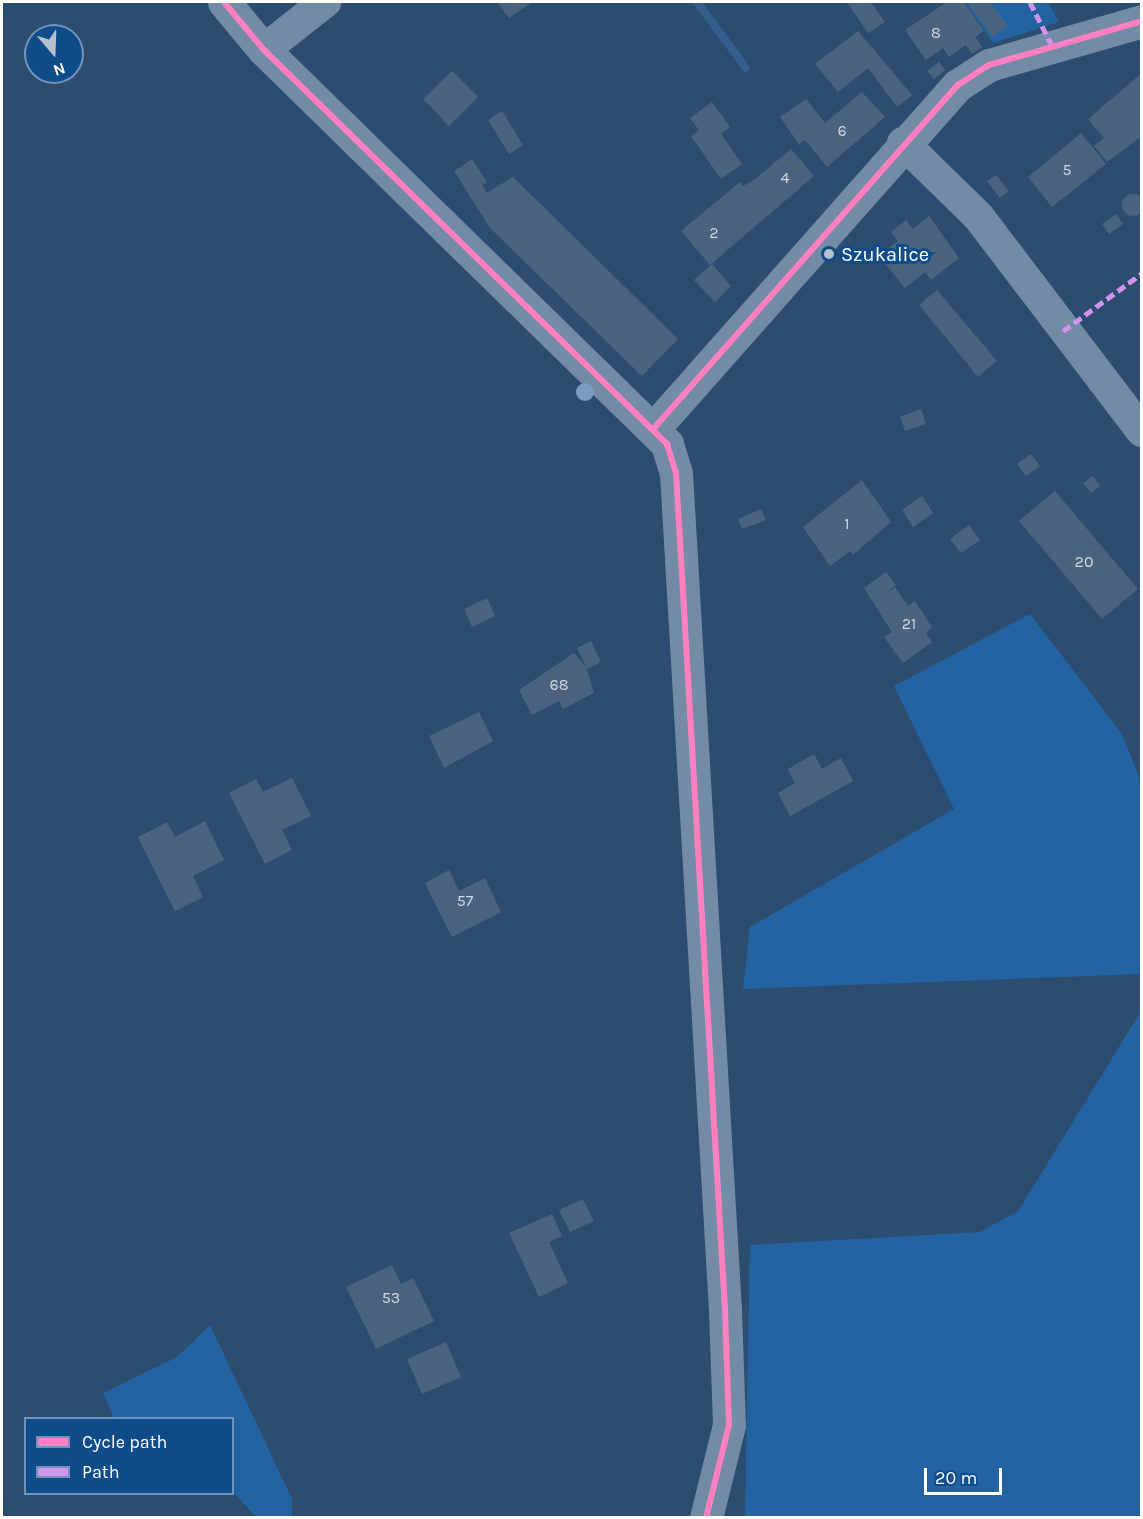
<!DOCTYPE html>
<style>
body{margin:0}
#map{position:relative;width:1143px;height:1519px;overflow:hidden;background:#2c4d6f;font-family:Karla,sans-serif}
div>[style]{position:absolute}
.green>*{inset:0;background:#2463a1}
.stream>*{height:8px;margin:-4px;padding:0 4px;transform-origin:4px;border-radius:4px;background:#345f8c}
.building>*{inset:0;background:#4a647f}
.round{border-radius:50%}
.minor>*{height:32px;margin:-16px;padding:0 16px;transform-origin:16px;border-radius:16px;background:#738ba4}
.tertiary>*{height:33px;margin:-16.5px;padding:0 16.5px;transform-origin:16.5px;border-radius:16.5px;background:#738ba4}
.quiet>*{height:4.5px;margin-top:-2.25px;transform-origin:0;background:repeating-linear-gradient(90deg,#d193ec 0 9px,transparent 0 13.5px)}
.cycleway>*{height:6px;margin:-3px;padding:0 3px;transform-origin:3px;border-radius:3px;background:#ff80c0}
.trees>*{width:18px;height:18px;margin:-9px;border-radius:50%;background:#7c9cbd}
.dots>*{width:16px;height:16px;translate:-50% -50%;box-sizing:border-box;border:3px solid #114c8a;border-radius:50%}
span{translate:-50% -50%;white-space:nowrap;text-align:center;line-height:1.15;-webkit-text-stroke:6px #114c8a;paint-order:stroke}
.number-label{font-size:16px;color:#d2d8df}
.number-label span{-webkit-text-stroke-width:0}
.poi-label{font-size:20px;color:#fff}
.left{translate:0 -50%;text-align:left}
.frame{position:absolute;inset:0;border:3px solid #fff;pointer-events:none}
.legend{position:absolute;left:24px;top:1417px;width:210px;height:78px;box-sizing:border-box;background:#114c8a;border:2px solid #7094b9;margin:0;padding:8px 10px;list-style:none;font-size:18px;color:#fff}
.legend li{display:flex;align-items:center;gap:12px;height:30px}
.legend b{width:30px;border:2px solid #7094b9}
.north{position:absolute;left:24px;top:24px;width:60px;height:60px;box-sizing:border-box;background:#114c8a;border:2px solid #7094b9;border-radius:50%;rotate:161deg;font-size:16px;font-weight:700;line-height:24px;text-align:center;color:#fff}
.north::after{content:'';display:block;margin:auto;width:21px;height:27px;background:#b5c1cd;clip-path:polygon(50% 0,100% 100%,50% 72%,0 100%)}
.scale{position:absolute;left:924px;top:1468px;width:78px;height:27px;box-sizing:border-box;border:3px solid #fff;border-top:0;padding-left:8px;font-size:18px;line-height:21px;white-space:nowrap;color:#fff;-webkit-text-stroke:4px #114c8a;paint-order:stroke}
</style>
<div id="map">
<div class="green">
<i style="clip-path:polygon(965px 2px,1048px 2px,1059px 22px,993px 43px)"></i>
<i style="clip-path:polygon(1030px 614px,1122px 734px,1141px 782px,1141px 974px,743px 989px,750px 927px,954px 809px,894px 686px)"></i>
<i style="clip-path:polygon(1141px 1011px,1141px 1517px,745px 1517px,750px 1245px,980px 1232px,1018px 1211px)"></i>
<i style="clip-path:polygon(210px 1325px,292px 1499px,292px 1517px,256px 1517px,233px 1492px,232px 1418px,114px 1418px,103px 1393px,177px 1357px)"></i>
</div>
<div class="stream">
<i style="left:697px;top:2px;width:82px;rotate:53.4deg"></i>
</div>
<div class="building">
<i style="clip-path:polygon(497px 2px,532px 2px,509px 18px)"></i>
<i style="clip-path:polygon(847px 2px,871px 2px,885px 22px,868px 33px)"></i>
<i style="clip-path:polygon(947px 2px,964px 2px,984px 31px,975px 37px,982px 47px,972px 54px,966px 45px,949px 57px,943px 48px,926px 60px,905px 30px)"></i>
<i style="clip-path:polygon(967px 2px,990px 2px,1008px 26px,992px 37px)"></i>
<i style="clip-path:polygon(858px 31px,912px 95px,897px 107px,868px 68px,838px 92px,815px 64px)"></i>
<i style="clip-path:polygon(939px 62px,945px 70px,934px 79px,927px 71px)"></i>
<i style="clip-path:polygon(452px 71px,478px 97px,449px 126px,423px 99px)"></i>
<i style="clip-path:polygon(1142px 73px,1142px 136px,1107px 162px,1094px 146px,1104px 138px,1088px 119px)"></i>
<i style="clip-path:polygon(862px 92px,885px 117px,827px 167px,805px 140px,799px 144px,780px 117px,806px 99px,825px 123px)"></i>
<i style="clip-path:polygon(712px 102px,730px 127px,721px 134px,742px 164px,721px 179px,691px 136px,699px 130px,690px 118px)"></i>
<i style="clip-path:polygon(502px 111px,523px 145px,509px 154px,488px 120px)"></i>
<i style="clip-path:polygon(1081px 133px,1106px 164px,1052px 207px,1028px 177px)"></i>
<i style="clip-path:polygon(791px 149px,814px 176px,710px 265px,681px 231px,740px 182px,743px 186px,755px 179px)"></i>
<i style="clip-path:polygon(472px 159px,487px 182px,482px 185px,487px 193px,513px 177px,678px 339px,642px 376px,490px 228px,454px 171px)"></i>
<i style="clip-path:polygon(996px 175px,1009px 191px,1000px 198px,987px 181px)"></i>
<i class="round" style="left:1122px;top:194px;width:22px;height:22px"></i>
<i style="clip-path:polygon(1116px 214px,1123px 224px,1109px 234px,1102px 224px)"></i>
<i style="clip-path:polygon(929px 216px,959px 258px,931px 280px,925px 272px,905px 288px,879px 256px,898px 241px,891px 232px,906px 220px,913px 229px)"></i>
<i style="clip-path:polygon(712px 264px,731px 286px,715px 302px,694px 280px)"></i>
<i style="clip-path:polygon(937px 290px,997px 361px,978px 377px,919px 305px)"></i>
<i style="clip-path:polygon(921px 409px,926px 424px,905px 431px,900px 417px)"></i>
<i style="clip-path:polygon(1031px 454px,1040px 466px,1026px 476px,1017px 464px)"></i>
<i style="clip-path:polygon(1093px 476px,1100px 486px,1091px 493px,1083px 483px)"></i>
<i style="clip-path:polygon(862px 480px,891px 522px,853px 555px,850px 551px,830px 566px,803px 527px)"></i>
<i style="clip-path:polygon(1055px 491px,1138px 589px,1102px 619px,1019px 521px)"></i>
<i style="clip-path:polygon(922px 496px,933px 513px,913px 527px,902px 510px)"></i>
<i style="clip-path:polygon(761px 509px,766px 520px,742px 529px,738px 519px)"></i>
<i style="clip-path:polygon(969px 525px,980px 540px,961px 553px,950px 539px)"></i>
<i style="clip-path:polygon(886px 572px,896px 585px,882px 596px,895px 587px,908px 606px,915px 601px,932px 627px,926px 633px,932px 642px,903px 663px,884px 637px,892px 632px,864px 588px)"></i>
<i style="clip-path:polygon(487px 598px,495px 616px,472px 627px,464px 609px)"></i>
<i style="clip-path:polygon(591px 641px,601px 662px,587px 669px,594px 693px,563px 709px,559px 701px,532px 715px,519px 690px,574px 653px,587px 668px,577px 648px)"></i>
<i style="clip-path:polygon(479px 712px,493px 741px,444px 768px,429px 736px)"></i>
<i style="clip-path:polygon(814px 754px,822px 769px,841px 758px,853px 781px,790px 816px,778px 793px,795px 783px,788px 769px)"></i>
<i style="clip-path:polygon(292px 778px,311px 816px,282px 830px,292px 850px,265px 864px,229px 793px,256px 779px,263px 792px)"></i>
<i style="clip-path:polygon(205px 821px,224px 860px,193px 876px,203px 897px,175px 911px,138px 837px,167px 822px,175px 837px)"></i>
<i style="clip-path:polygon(449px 870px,459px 891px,485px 878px,501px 912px,452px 937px,425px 883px)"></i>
<i style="clip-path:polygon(583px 1199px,594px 1221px,570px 1232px,559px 1210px)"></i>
<i style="clip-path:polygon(552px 1214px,562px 1236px,549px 1242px,568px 1283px,539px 1297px,509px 1233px)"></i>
<i style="clip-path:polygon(392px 1265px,401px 1284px,413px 1278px,434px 1321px,376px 1349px,346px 1287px)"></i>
<i style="clip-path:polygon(446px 1342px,461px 1377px,422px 1394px,407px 1359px)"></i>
</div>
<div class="minor">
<i style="left:264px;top:50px;width:78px;rotate:-38.2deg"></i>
<i style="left:903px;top:143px;width:105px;rotate:44.2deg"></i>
<i style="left:978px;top:216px;width:270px;rotate:52.7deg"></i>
</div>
<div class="tertiary">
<i style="left:224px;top:2px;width:62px;rotate:50.2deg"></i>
<i style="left:264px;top:50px;width:564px;rotate:44.35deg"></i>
<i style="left:667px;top:444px;width:30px;rotate:73deg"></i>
<i style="left:676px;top:473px;width:838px;rotate:86.65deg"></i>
<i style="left:725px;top:1310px;width:115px;rotate:88deg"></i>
<i style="left:729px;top:1425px;width:96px;rotate:103.9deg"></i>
<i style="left:655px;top:427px;width:457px;rotate:-48.5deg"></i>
<i style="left:958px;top:85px;width:37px;rotate:-33deg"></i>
<i style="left:989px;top:65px;width:159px;rotate:-16deg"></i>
</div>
<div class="quiet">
<i style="left:1030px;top:2px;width:51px;rotate:62.9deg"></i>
<i style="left:1063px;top:331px;width:98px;rotate:-36.3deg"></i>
</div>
<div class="cycleway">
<i style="left:224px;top:2px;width:62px;rotate:50.2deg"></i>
<i style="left:264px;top:50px;width:564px;rotate:44.35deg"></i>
<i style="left:667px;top:444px;width:30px;rotate:73deg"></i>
<i style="left:676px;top:473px;width:838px;rotate:86.65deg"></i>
<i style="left:725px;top:1310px;width:115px;rotate:88deg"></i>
<i style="left:729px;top:1425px;width:96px;rotate:103.9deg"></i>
<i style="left:655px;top:427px;width:457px;rotate:-48.5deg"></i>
<i style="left:958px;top:85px;width:37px;rotate:-33deg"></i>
<i style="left:989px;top:65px;width:159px;rotate:-16deg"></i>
</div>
<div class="trees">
<i style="left:585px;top:392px"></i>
</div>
<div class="dots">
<i style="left:829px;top:254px;background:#b5c1cd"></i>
</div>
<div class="number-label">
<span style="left:936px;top:33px">8</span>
<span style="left:842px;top:131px">6</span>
<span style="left:1067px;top:170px">5</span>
<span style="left:785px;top:178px">4</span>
<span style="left:714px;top:233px">2</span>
<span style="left:847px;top:524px">1</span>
<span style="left:1084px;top:562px">20</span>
<span style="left:909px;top:624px">21</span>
<span style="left:559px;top:685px">68</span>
<span style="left:465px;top:901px">57</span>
<span style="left:391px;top:1298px">53</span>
</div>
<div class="poi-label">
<span class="left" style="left:841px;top:254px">Szukalice</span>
</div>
<div class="frame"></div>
<ul class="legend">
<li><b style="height:8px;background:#ff80c0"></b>Cycle path</li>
<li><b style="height:8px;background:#d193ec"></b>Path</li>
</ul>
<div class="north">N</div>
<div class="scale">20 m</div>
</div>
